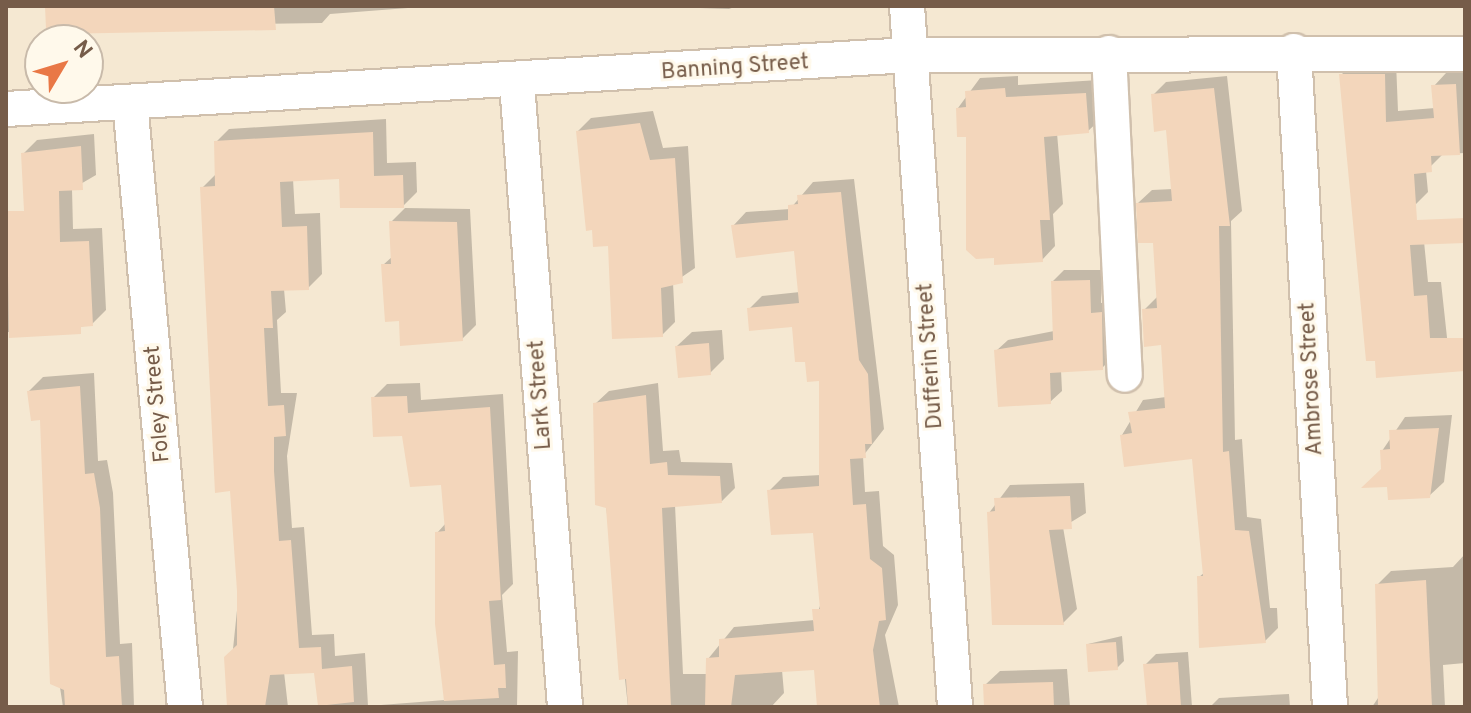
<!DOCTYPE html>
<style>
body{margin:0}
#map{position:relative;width:1471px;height:713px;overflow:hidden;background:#fdf5e4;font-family:Overpass,sans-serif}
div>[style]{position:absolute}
.residential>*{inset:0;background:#f5e8d2}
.shadow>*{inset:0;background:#0003}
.building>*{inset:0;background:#f3d6bb}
.roads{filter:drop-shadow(2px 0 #d0c0ad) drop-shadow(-2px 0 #d0c0ad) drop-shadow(0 2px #d0c0ad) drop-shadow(0 -2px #d0c0ad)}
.minor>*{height:34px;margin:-17px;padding:0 17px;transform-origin:17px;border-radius:17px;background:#fff}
span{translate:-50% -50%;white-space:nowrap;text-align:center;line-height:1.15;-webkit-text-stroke:6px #fff9eb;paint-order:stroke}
.street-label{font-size:22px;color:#765c49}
.frame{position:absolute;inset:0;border:8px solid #765c49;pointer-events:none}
.north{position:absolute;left:24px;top:24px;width:80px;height:80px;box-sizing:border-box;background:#fff9eb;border:2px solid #c8baaa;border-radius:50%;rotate:52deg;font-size:22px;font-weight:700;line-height:32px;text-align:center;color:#765c49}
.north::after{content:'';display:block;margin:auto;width:28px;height:36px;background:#e97846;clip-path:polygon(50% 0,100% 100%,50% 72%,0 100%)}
</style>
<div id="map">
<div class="residential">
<i style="clip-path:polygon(evenodd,6px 6px,1465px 6px,1465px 707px,6px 707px,6px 6px,40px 40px,88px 40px,88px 88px,40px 88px,40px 40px)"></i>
</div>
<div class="shadow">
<i style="clip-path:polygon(47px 6px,434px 6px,330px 14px,322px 23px,48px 27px)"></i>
<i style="clip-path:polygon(641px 6px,737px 6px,729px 9px)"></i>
<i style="clip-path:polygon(1354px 62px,1396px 62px,1398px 111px,1435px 108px,1434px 86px,1446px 73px,1465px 72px,1465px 153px,1443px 154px,1426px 171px,1428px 192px,1415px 205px,1341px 75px)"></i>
<i style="clip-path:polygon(1018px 76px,1018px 85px,1099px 80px,1102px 118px,1088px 131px,1057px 133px,1063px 204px,1053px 214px,1055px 246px,1042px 260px,958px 108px,980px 78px)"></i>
<i style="clip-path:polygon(1227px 76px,1242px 211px,1231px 221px,1235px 440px,1242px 439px,1247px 517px,1261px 519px,1270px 608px,1277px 608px,1278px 628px,1265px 641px,1199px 577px,1205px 572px,1193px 457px,1122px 435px,1143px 400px,1166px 397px,1163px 343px,1144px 310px,1158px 296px,1155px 241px,1138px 203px,1152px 190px,1173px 189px,1168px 128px,1153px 95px,1166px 82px)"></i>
<i style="clip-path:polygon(653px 111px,663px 148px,688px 146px,695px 268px,673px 283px,675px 322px,662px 335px,610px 244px,578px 131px,591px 118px)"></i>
<i style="clip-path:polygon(386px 119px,387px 163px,416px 162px,417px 192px,403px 206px,341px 177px,293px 179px,295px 214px,320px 213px,322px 274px,308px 288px,284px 289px,286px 312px,277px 320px,281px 393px,297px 393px,287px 456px,292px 528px,304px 527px,312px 635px,334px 634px,335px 656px,365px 653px,368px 706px,445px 700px,437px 533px,446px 523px,443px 483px,373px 398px,387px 384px,420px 383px,421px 400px,503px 394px,513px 584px,502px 595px,507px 652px,518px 651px,517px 707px,321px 707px,316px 671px,284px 672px,288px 707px,227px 707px,239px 591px,232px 489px,217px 490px,202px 188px,217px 173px,216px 142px,229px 129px)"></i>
<i style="clip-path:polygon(94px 134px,96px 175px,72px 189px,73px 229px,102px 228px,106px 310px,92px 324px,56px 333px,6px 332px,6px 239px,18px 228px,28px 249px,23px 154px,37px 140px)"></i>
<i style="clip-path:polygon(854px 179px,884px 429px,863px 456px,865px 492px,879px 491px,883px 546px,894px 555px,898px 605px,885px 635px,899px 707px,819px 707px,816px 668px,782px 670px,784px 693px,771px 707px,628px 707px,595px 404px,609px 391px,658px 383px,663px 451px,679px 450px,681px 462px,732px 463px,735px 488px,722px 501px,675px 505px,683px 674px,708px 674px,708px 659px,734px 627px,815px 620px,821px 603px,815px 531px,769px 491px,783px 477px,821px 475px,821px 379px,794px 325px,749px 309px,762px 296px,800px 292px,796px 248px,733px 226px,746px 212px,790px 209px,813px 182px)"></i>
<i style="clip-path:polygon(405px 208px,470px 209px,476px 325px,462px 339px,401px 319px,383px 265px,393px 256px,391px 222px)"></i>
<i style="clip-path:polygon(1423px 231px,1428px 282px,1441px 282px,1449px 356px,1378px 375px,1359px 246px)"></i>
<i style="clip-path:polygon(1064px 270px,1101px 270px,1101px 303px,1112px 302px,1113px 357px,1102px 368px,1061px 370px,1062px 391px,1050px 402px,996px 351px,1008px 340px,1054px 331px,1053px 281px)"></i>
<i style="clip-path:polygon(722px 330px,724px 359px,710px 373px,677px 346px,692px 332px)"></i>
<i style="clip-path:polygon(94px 373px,98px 461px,107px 460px,113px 493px,120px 644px,132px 643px,134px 707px,63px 707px,59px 681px,52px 682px,42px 418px,29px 391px,43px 377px)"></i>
<i style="clip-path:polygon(1452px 415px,1444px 482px,1429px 496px,1383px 469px,1382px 451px,1405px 417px)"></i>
<i style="clip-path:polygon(1084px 483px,1086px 513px,1063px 527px,1077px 609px,1063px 623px,989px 513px,1010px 485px)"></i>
<i style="clip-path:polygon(1465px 554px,1465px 663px,1443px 665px,1445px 707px,1372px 707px,1380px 695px,1377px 585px,1391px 571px,1453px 567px)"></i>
<i style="clip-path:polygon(1122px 636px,1124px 661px,1117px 668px,1088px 644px)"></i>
<i style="clip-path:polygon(1188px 652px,1192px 707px,1149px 707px,1145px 665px,1156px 654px)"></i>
<i style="clip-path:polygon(1067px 669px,1070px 707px,996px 707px,985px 685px,1000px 671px)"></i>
<i style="clip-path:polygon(1289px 694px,1290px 707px,1210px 707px,1219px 698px)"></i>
</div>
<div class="building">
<i style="clip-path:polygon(45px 6px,274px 6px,276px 30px,55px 34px,46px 29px)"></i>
<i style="clip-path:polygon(1339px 74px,1385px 74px,1386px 122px,1434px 118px,1431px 85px,1456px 84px,1460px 155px,1431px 156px,1432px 172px,1414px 174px,1417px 220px,1465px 218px,1465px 243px,1410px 245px,1414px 296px,1427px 295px,1430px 338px,1465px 338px,1465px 371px,1376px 378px,1375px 361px,1366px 361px)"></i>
<i style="clip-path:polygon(1005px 88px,1006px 97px,1086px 93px,1089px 133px,1044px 137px,1050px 220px,1040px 220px,1043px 262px,994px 265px,994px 258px,976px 259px,966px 250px,966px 137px,957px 137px,956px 108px,966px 107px,965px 91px)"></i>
<i style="clip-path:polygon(1214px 88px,1230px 226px,1219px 226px,1223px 452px,1229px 451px,1235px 530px,1249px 531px,1266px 643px,1199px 648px,1197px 576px,1203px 576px,1192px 459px,1124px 467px,1120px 435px,1132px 433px,1128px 412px,1165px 408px,1161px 345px,1144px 347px,1142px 309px,1157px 308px,1153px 243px,1138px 243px,1136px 203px,1172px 201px,1166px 130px,1154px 132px,1151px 94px)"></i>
<i style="clip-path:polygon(640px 123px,650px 160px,675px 158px,683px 283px,661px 288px,663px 337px,612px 339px,608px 246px,593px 247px,592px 230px,586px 231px,576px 131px)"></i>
<i style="clip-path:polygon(373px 132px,374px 176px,403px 175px,404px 208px,340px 208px,339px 179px,280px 182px,282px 227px,307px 226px,309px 290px,271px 291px,273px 328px,264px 328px,268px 406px,284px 405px,286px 436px,274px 437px,274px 471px,279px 541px,291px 540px,299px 648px,321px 647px,322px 669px,352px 666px,354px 702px,318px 706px,314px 673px,270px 675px,265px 707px,227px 707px,224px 657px,237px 645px,237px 591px,230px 491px,215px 493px,200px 187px,215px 186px,214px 141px)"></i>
<i style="clip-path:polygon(81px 146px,83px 190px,59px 191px,60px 242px,89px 241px,93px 326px,81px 327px,81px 334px,9px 338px,7px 211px,24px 211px,21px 153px)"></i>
<i style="clip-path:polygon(841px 192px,859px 360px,868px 374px,872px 444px,865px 444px,866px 458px,850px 459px,853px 505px,866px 504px,870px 559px,882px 568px,886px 620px,879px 621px,873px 650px,880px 707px,817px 707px,814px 670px,735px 675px,731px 707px,705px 707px,706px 658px,719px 657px,719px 639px,814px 631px,812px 609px,820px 609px,813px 533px,771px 535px,767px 490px,819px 486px,819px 381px,807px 382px,805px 362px,795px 362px,792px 327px,749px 331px,747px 308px,799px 303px,794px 251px,736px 258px,731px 225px,788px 220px,788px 205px,798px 204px,797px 195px)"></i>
<i style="clip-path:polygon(389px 221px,457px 222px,463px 341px,400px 346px,399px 321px,385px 322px,381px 264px,391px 264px)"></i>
<i style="clip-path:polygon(1090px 280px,1091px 313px,1102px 312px,1103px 370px,1050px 373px,1051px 404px,998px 407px,994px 350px,1053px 340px,1051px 281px)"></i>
<i style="clip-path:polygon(709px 343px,711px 375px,678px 378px,675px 346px)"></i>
<i style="clip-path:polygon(80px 386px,85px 474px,94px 473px,100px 508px,106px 657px,119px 656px,122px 707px,65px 707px,64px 690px,50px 684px,40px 420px,31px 421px,27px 391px)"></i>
<i style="clip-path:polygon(646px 395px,650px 464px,667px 462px,668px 475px,720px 476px,722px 503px,662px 508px,671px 707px,628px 707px,626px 679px,619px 680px,606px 508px,595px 505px,593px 403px)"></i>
<i style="clip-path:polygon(407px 396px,408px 413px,490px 407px,501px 600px,489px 601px,494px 665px,505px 664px,506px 688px,498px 688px,499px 698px,444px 701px,435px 624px,435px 532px,445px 531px,441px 485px,410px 487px,402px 436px,373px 437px,371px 397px)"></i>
<i style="clip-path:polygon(1439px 428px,1430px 498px,1388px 500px,1387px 487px,1361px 488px,1381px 469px,1380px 450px,1390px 449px,1389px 430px)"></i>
<i style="clip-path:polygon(1070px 496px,1072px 529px,1049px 530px,1064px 625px,992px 625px,987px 512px,995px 511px,994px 498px)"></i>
<i style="clip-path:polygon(1426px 580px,1432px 707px,1378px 707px,1375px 584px)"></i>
<i style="clip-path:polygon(1116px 642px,1118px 670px,1088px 672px,1086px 644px)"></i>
<i style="clip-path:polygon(1178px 662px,1181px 707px,1147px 707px,1143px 664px)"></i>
<i style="clip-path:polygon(1053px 682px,1054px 707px,984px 707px,983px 684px)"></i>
</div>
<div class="roads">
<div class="minor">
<i style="left:907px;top:6px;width:703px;rotate:86.08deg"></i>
<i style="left:1294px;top:51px;width:657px;rotate:86.86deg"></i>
<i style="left:1109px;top:53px;width:322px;rotate:87.2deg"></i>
<i style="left:517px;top:84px;width:625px;rotate:85.59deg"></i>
<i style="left:130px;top:102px;width:607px;rotate:84.81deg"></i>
<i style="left:6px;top:109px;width:906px;rotate:-3.42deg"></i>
<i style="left:910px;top:55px;width:555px;rotate:-0.1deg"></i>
</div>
</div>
<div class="street-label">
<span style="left:735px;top:68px;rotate:-4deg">Banning Street</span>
<span style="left:931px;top:356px;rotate:-94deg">Dufferin Street</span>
<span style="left:1312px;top:379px;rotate:-93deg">Ambrose Street</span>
<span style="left:541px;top:395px;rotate:-94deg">Lark Street</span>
<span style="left:158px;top:404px;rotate:-95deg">Foley Street</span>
</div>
<div class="frame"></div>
<div class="north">N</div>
</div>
